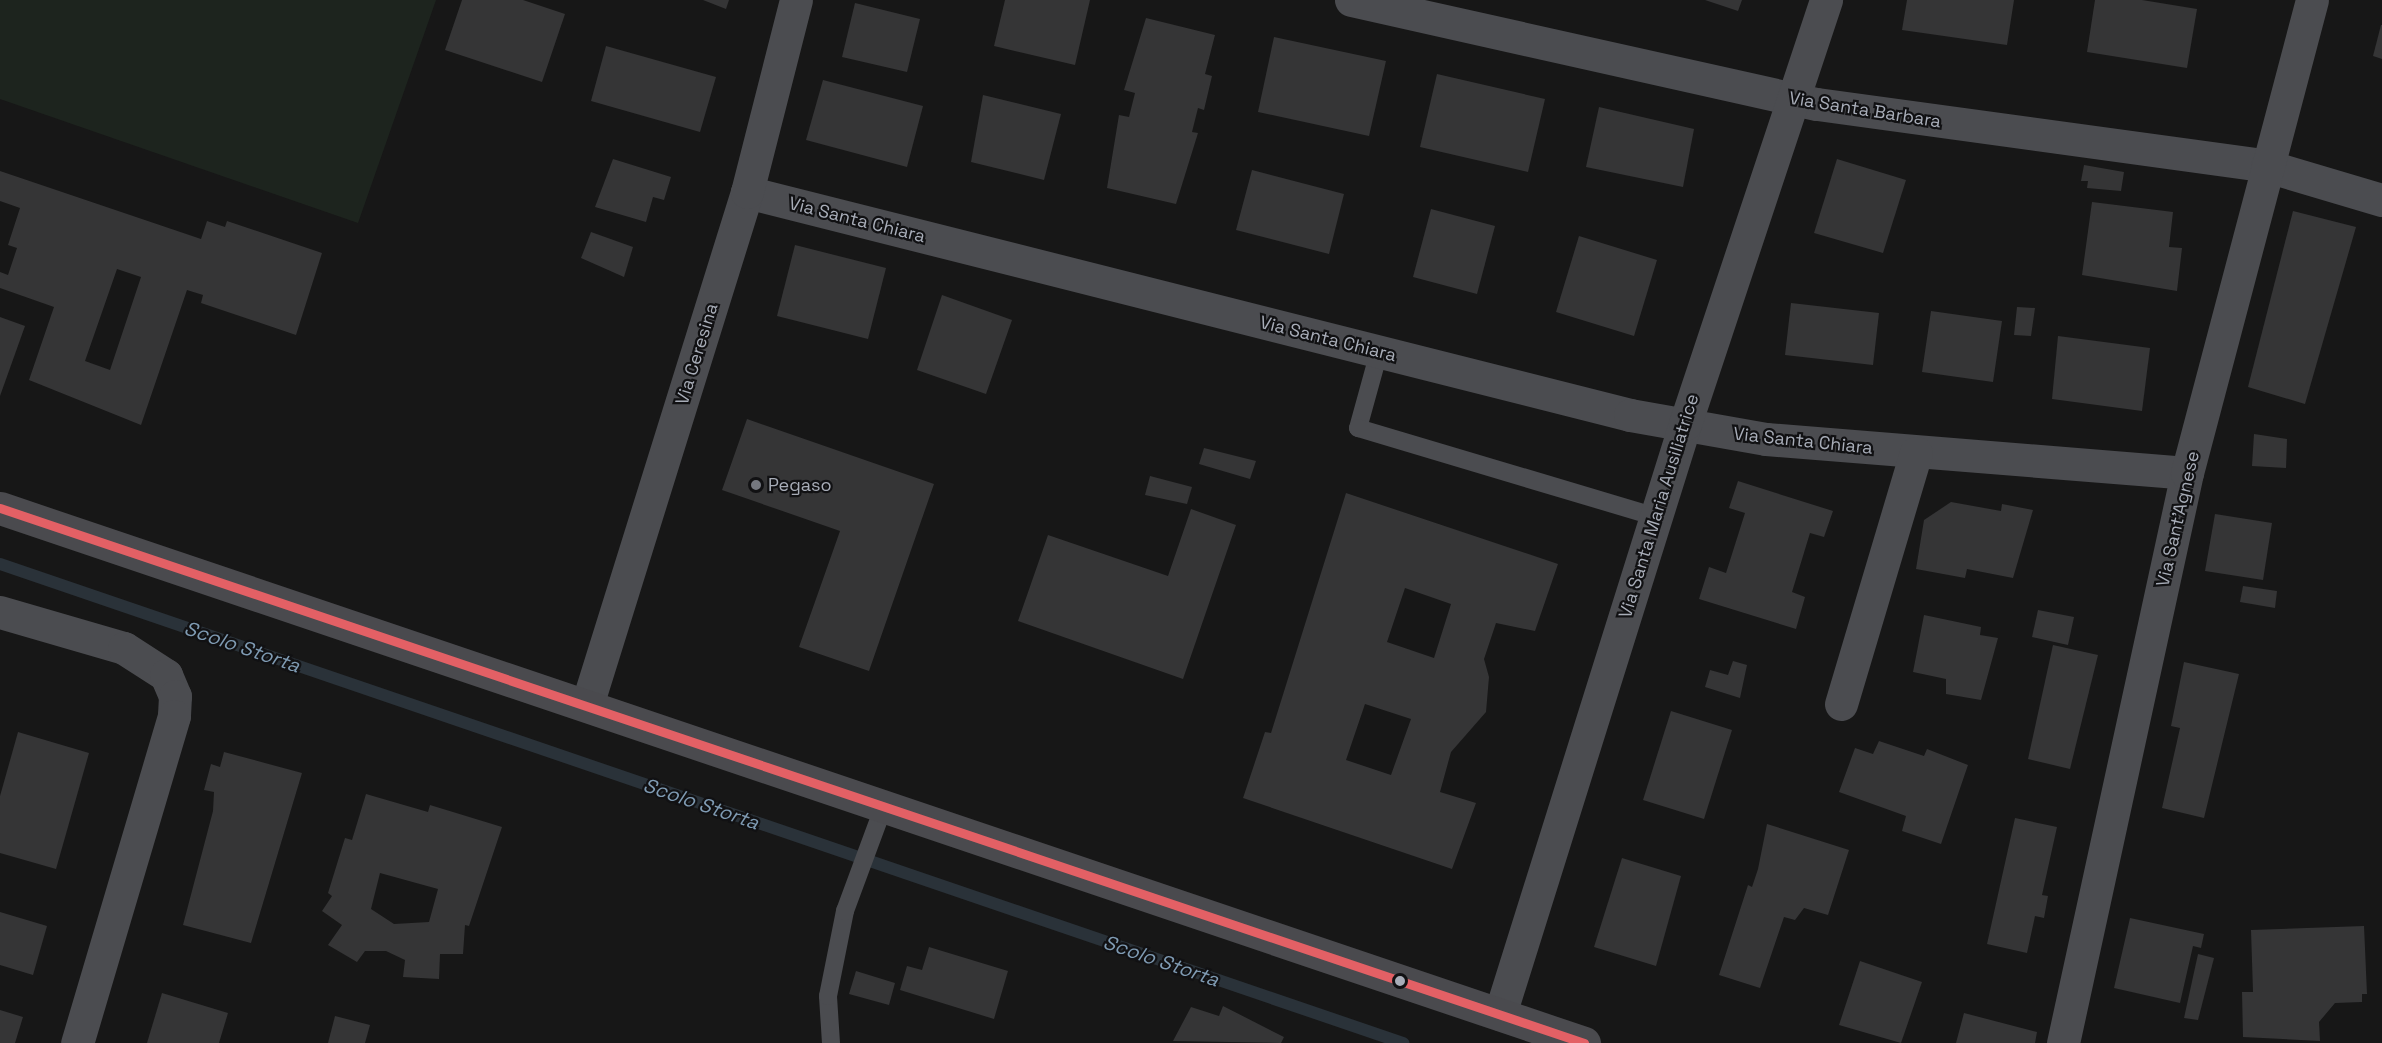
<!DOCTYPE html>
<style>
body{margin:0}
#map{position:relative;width:2382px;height:1043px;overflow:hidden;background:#171717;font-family:"Space Grotesk",sans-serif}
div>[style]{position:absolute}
.green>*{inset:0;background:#1d241e}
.stream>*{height:12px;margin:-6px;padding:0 6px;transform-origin:6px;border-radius:6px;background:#2a3239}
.building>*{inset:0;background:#353536}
.lane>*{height:18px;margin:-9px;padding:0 9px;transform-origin:9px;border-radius:9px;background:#4b4c50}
.street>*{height:33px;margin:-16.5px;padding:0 16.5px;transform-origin:16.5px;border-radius:16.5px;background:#4b4c50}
.secondary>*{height:33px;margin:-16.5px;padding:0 16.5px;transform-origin:16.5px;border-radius:16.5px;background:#4a4a4e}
.bus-1>*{height:9px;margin:-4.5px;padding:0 4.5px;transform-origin:4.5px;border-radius:4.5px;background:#e36065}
.dots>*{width:16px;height:16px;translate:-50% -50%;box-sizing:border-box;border:3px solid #111113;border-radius:50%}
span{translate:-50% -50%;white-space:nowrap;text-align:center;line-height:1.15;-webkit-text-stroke:4.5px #111113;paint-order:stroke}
.street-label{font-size:18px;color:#a8adb8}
.poi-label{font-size:18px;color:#a8adb8}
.left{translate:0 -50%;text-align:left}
.water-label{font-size:20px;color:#7f9bb3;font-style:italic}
</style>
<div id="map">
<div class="green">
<i style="clip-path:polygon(0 0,436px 0,358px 223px,0 99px)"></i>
</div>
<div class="stream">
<i style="left:0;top:564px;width:1483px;rotate:18.85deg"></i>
</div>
<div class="building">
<i style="clip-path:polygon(462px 0,523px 0,565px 14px,542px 82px,445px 50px)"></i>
<i style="clip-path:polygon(703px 0,729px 0,726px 9px)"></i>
<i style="clip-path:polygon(1005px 0,1090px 0,1075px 65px,994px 46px)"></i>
<i style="clip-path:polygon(1705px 0,1742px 0,1738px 11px)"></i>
<i style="clip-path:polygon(1907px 0,2014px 0,2007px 45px,1902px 30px)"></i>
<i style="clip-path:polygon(2095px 0,2142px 0,2197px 9px,2187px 68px,2087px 52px)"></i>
<i style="clip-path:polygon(855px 3px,920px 19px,907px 72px,842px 57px)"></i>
<i style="clip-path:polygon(1146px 18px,1215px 35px,1205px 74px,1212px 76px,1204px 110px,1198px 108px,1192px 132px,1198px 133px,1176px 204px,1107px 188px,1119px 115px,1129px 117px,1135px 93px,1124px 90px)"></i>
<i style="clip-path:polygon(2381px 25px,2382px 25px,2382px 59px,2373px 56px)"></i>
<i style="clip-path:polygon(1274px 37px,1386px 61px,1369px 136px,1258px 112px)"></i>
<i style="clip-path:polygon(606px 46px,716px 77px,700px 132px,591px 101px)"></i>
<i style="clip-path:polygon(1437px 74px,1545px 99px,1528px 172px,1420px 147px)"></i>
<i style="clip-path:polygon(823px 80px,923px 106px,907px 167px,806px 140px)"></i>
<i style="clip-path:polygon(983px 95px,1061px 114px,1044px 180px,971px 162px)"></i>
<i style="clip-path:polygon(1599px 107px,1694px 129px,1683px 187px,1586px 167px)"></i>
<i style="clip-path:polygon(613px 159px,671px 177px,664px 200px,653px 197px,646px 222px,595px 207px)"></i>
<i style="clip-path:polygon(1837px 159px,1906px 180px,1883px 253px,1814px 233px)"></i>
<i style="clip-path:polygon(2084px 165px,2124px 172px,2121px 191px,2087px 188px,2088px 181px,2081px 181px)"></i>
<i style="clip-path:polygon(1252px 170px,1344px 194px,1329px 254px,1236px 230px)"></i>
<i style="clip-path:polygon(evenodd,0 171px,201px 239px,207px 221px,225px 227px,227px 221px,322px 253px,296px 335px,201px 303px,203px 295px,187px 290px,141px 425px,29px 380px,54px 307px,0 288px,0 272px,8px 275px,17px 248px,8px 245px,20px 208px,0 201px,0 171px,117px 269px,141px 277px,110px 370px,85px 361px,117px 269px)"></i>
<i style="clip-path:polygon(2092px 202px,2173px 212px,2169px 247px,2182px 248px,2177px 291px,2082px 275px)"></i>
<i style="clip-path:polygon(1431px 209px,1495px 226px,1477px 294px,1413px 277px)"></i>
<i style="clip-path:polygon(2293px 211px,2356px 227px,2305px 404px,2248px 387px)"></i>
<i style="clip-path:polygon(591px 232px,633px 247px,624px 277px,581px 258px)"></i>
<i style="clip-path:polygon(1579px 236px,1657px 260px,1634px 336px,1556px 312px)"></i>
<i style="clip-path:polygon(795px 245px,886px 268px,868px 339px,777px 316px)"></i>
<i style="clip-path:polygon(942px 295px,1012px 320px,986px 394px,917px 370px)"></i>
<i style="clip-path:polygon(1791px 303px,1879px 313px,1873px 365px,1785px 355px)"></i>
<i style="clip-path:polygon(2017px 307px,2035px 308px,2031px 336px,2014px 335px)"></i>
<i style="clip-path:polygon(1931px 311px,2002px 321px,1993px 382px,1922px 372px)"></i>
<i style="clip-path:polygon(0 317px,25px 326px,0 396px)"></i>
<i style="clip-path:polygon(2058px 336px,2150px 348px,2142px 411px,2052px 399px)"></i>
<i style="clip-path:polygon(747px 419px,934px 484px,869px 671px,799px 647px,840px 531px,722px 490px)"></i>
<i style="clip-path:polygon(2254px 434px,2287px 439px,2286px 468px,2252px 466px)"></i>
<i style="clip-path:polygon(1204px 448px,1256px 461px,1250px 479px,1199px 464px)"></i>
<i style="clip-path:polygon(1150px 476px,1192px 487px,1187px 504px,1145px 495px)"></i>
<i style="clip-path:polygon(1738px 481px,1833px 511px,1824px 537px,1810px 533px,1792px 592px,1805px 597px,1796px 629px,1699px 599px,1709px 567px,1726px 573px,1745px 513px,1729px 508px)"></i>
<i style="clip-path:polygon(evenodd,1346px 493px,1558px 564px,1535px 631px,1496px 623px,1484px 659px,1489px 677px,1486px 712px,1451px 752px,1440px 792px,1476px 803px,1452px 869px,1243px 798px,1265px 732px,1271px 733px,1346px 493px,1405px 588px,1451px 604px,1434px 658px,1387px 642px,1405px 588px,1346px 493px,1365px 704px,1411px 719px,1391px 775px,1346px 760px,1365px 704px)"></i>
<i style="clip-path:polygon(1951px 502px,2001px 511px,2002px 504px,2033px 510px,2013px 578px,1967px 569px,1965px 578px,1916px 569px,1924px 520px)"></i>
<i style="clip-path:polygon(1191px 509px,1236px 525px,1183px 679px,1018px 621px,1048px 535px,1168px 576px)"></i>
<i style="clip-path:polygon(2215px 514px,2272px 523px,2263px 580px,2205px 571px)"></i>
<i style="clip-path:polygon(2243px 586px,2277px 591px,2275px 608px,2240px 602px)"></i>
<i style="clip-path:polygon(2038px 610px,2074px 617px,2068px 645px,2032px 637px)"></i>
<i style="clip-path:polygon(1924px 615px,1981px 627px,1980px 635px,1998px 638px,1981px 700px,1946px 694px,1946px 679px,1913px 672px)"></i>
<i style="clip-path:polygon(2053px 645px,2098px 655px,2070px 769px,2028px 759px)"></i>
<i style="clip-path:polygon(1733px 661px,1747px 665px,1740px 698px,1705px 687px,1710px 670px,1728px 675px)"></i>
<i style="clip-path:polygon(2184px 662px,2239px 674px,2204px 818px,2162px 808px,2180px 728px,2171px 726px)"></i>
<i style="clip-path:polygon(1671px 711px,1732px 730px,1704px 819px,1643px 800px)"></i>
<i style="clip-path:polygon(18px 732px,89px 753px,56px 869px,0 853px,0 796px)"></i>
<i style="clip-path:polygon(1879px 741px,1924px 756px,1927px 749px,1968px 765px,1941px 844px,1902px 831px,1906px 816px,1839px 792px,1855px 748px,1873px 754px)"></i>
<i style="clip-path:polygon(224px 752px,302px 773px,251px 943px,183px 925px,213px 811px,214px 792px,204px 790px,211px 764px,220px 767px)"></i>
<i style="clip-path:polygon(evenodd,366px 794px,428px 812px,430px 805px,502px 827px,469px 926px,465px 925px,463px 954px,440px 954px,439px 979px,403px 977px,405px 960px,386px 951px,365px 951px,357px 962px,328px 945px,342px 925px,322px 911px,332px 896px,328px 893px,345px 838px,352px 840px,366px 794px,380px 873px,438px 889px,429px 922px,394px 924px,371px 909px,380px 873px)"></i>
<i style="clip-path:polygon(2015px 818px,2057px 827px,2042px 895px,2048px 896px,2044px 918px,2035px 916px,2027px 953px,1987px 944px)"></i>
<i style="clip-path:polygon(1767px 824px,1849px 850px,1828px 915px,1804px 908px,1795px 920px,1784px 917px,1760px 988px,1719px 975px,1748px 885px,1752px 887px,1758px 869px)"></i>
<i style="clip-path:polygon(1622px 858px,1681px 876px,1656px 966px,1594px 947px)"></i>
<i style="clip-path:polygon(0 912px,47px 926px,33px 975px,0 965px)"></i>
<i style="clip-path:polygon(2130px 918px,2204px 934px,2201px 948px,2193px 946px,2180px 1003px,2114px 988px)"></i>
<i style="clip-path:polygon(2364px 926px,2367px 994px,2362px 994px,2362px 1002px,2335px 1003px,2319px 1022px,2320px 1041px,2243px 1037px,2242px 992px,2253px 992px,2251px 930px)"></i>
<i style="clip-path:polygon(929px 947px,1008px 971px,994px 1019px,900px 990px,907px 966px,922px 970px)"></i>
<i style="clip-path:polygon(2198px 954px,2214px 958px,2198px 1020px,2184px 1018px)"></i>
<i style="clip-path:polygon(1860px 961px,1922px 982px,1901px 1043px,1839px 1025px)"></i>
<i style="clip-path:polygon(856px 971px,895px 983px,889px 1005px,849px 994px)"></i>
<i style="clip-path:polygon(162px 993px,228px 1013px,219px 1043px,147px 1043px)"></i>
<i style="clip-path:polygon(1223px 1006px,1284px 1037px,1281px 1043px,1173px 1041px,1191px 1007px,1219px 1016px)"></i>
<i style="clip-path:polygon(0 1010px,23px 1017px,15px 1043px,0 1043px)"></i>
<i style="clip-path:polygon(1964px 1013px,2037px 1032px,2035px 1043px,1956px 1043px)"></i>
<i style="clip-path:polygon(335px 1016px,370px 1025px,365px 1043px,328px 1043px)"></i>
</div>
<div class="lane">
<i style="left:1379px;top:352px;width:79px;rotate:105.4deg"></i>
<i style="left:1358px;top:428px;width:311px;rotate:16.6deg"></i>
<i style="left:831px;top:1043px;width:47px;rotate:-93.7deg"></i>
<i style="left:828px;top:996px;width:87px;rotate:-78.7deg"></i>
<i style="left:845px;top:911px;width:115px;rotate:-69.7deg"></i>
</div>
<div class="street">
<i style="left:1351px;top:0;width:477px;rotate:12.6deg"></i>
<i style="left:1817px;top:104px;width:454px;rotate:7.8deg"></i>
<i style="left:2267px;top:166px;width:120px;rotate:16.5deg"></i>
<i style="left:747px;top:192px;width:911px;rotate:14.17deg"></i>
<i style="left:1630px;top:415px;width:138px;rotate:10deg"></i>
<i style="left:1766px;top:439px;width:422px;rotate:4.6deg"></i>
<i style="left:0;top:612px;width:129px;rotate:16.2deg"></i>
<i style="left:124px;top:648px;width:50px;rotate:32.7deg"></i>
<i style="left:166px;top:675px;width:23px;rotate:67deg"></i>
<i style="left:175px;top:696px;width:20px;rotate:93deg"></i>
<i style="left:174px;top:716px;width:341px;rotate:106.5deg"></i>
<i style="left:1841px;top:704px;width:262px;rotate:-73.4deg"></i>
<i style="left:587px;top:705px;width:537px;rotate:-72.68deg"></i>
<i style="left:747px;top:192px;width:198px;rotate:-75.7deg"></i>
<i style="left:1500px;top:1014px;width:618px;rotate:-72.59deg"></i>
<i style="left:1685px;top:424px;width:447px;rotate:-71.6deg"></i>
<i style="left:2063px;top:1043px;width:583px;rotate:-77.73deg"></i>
<i style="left:2187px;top:473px;width:489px;rotate:-75.2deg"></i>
</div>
<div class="secondary">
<i style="left:0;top:508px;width:1672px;rotate:18.66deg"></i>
</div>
<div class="bus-1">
<i style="left:0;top:508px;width:1672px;rotate:18.66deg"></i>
</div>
<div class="dots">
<i style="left:756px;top:485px;background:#757880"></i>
<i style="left:1400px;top:981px;background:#a8adb8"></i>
</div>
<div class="street-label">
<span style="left:1865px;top:110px;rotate:9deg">Via Santa Barbara</span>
<span style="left:857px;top:220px;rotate:14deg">Via Santa Chiara</span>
<span style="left:1328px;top:339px;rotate:14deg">Via Santa Chiara</span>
<span style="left:697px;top:354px;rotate:-73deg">Via Ceresina</span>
<span style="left:1803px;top:441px;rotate:6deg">Via Santa Chiara</span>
<span style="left:1659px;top:506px;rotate:-73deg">Via Santa Maria Ausiliatrice</span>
<span style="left:2178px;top:519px;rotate:-77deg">Via Sant'Agnese</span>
</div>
<div class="poi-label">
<span class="left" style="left:768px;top:485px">Pegaso</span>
</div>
<div class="water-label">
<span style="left:242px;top:647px;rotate:19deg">Scolo Storta</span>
<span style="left:701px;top:804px;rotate:19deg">Scolo Storta</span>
<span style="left:1161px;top:961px;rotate:19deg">Scolo Storta</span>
</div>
</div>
